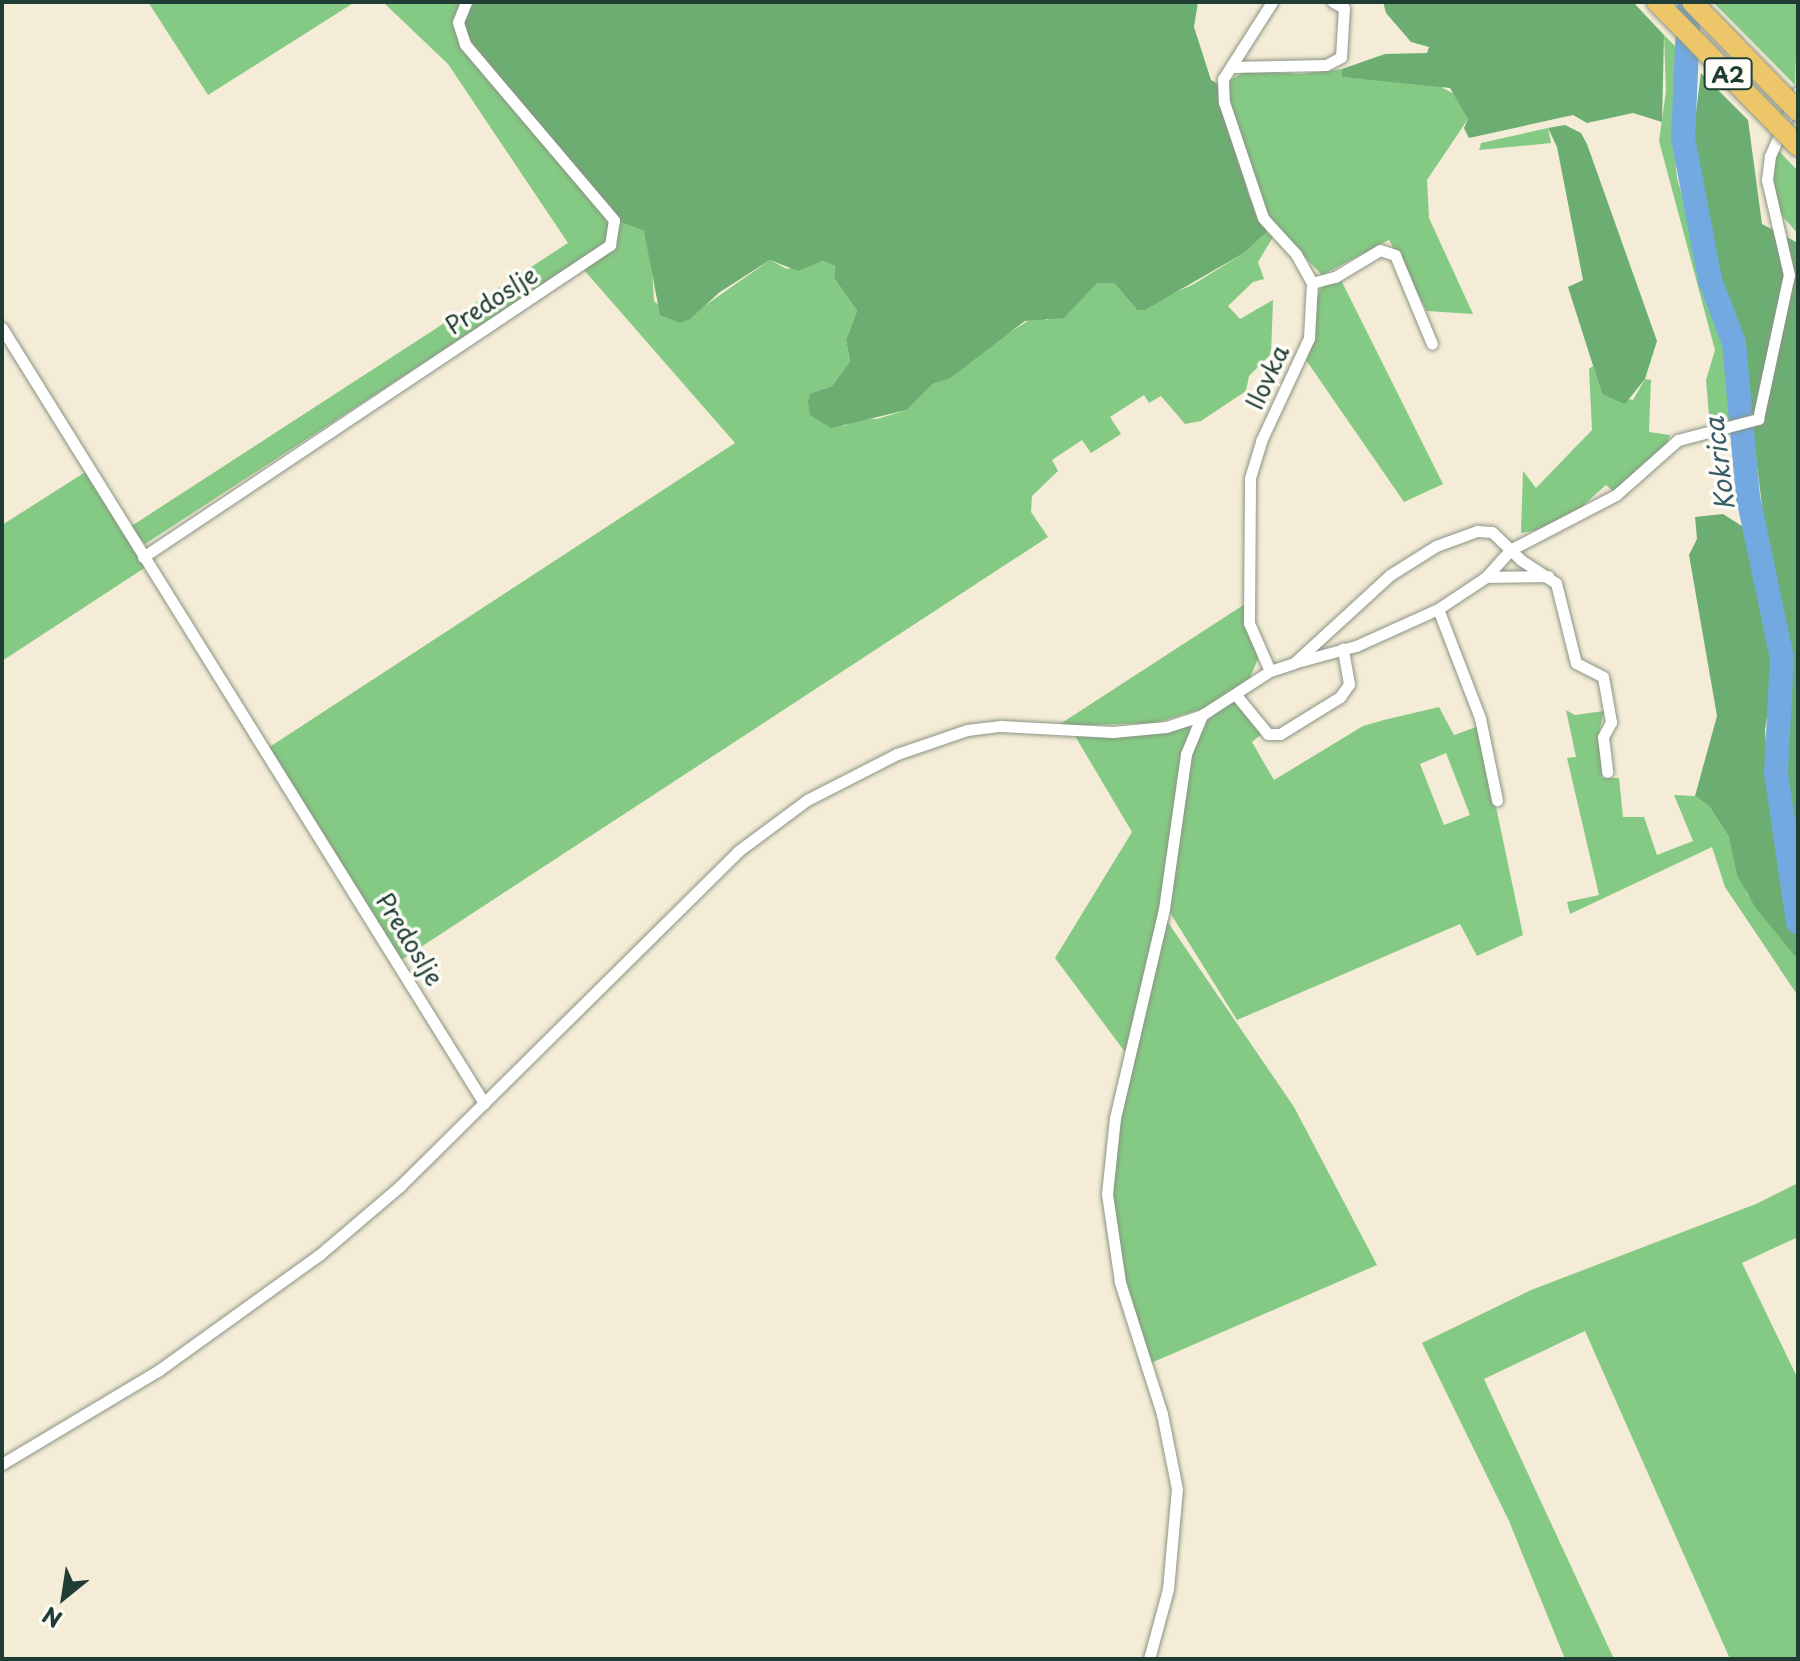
<!DOCTYPE html>
<style>
body{margin:0}
#map{position:relative;width:1800px;height:1661px;overflow:hidden;background:#f4ecd6;font-family:"Playpen Sans",sans-serif}
div>[style]{position:absolute}
.green>*{inset:0;background:#85ca84}
.forest>*{inset:0;background:#6cae72}
.river>*{height:24px;margin:-12px;padding:0 12px;transform-origin:12px;border-radius:12px;background:#72a9e1}
.roads{filter:drop-shadow(0 0 2px #8a9485) drop-shadow(0 0 2px #8a9485)}
.street>*{height:11px;margin:-5.5px;padding:0 5.5px;transform-origin:5.5px;border-radius:5.5px;background:#fff}
.bridges{filter:drop-shadow(0 0 2px #8a9485) drop-shadow(0 0 2px #8a9485)}
.highway-bridge>*{height:20px;margin:-10px;padding:0 10px;transform-origin:10px;border-radius:10px;background:#ecc669}
span{translate:-50% -50%;white-space:nowrap;text-align:center;line-height:1.15;-webkit-text-stroke:7px #fdfcf7;paint-order:stroke}
.shield-label span{padding:2px 6px;background:#fdfcf7;border:2px solid;border-radius:6px;-webkit-text-stroke-width:0}
.shield-label{font-size:22px;color:#1f3d34;font-weight:700}
.street-label{font-size:24px;color:#1f3d34}
.water-label{font-size:26px;color:#385d68;font-style:italic}
.frame{position:absolute;inset:0;border:4px solid #1f3d34;pointer-events:none}
.north{position:absolute;left:24px;top:1557px;width:80px;height:80px;-webkit-text-stroke:6px #fdfcf7;paint-order:stroke;rotate:210deg;font-size:22px;font-weight:700;line-height:32px;text-align:center;color:#1f3d34}
.north::after{content:'';display:block;margin:auto;width:28px;height:36px;background:#1f3d34;clip-path:polygon(50% 0,100% 100%,50% 72%,0 100%)}
</style>
<div id="map">
<div class="green">
<div style="clip-path:polygon(148px 2px,355px 2px,208px 95px)"></div>
<div style="clip-path:polygon(383px 2px,460px 2px,453px 25px,460px 43px,610px 222px,605px 245px,145px 544px,130px 527px,568px 243px,448px 64px)"></div>
<div style="clip-path:polygon(1713px 2px,1798px 2px,1795px 85px)"></div>
<div style="clip-path:polygon(1664px 35px,1679px 50px,1673px 131px,1677px 178px,1726px 348px,1730px 423px,1710px 427px,1706px 380px,1715px 350px,1659px 141px,1666px 91px)"></div>
<div style="clip-path:polygon(1342px 69px,1343px 77px,1437px 85px,1458px 96px,1468px 119px,1427px 180px,1429px 218px,1473px 314px,1427px 311px,1389px 240px,1322px 275px,1266px 217px,1227px 96px,1230px 80px,1248px 70px,1299px 74px)"></div>
<div style="clip-path:polygon(1548px 128px,1551px 143px,1479px 150px,1481px 143px)"></div>
<div style="clip-path:polygon(1777px 149px,1798px 171px,1798px 234px,1779px 212px,1772px 180px)"></div>
<div style="clip-path:polygon(620px 222px,644px 231px,651px 250px,654px 301px,680px 323px,770px 260px,787px 269px,822px 261px,835px 266px,834px 278px,857px 311px,846px 340px,850px 361px,832px 386px,811px 393px,844px 426px,858px 418px,877px 419px,907px 410px,933px 384px,949px 379px,993px 343px,1034px 317px,1048px 320px,1097px 283px,1114px 283px,1137px 310px,1194px 284px,1244px 253px,1267px 232px,1273px 237px,1258px 262px,1264px 279px,1253px 282px,1228px 306px,1240px 319px,1273px 300px,1271px 354px,1249px 376px,1246px 391px,1201px 421px,1185px 424px,1161px 396px,1149px 403px,1144px 395px,1110px 417px,1121px 434px,1091px 453px,1082px 440px,1052px 460px,1058px 471px,1032px 496px,1031px 512px,1048px 537px,401px 960px,268px 748px,735px 443px,584px 270px,614px 248px)"></div>
<div style="clip-path:polygon(1340px 278px,1443px 484px,1404px 502px,1306px 360px,1316px 297px,1324px 284px)"></div>
<div style="clip-path:polygon(1593px 366px,1602px 394px,1633px 400px,1645px 379px,1651px 380px,1649px 432px,1670px 435px,1666px 446px,1613px 491px,1606px 485px,1577px 511px,1543px 529px,1521px 533px,1523px 471px,1536px 488px,1592px 430px,1589px 369px)"></div>
<div style="clip-path:polygon(87px 471px,146px 567px,2px 661px,2px 525px)"></div>
<div style="clip-path:polygon(1245px 604px,1258px 659px,1248px 682px,1208px 707px,1155px 723px,1057px 726px)"></div>
<div style="clip-path:polygon(evenodd,1230px 702px,1242px 705px,1264px 732px,1252px 742px,1274px 780px,1363px 726px,1384px 720px,1439px 707px,1454px 735px,1479px 726px,1523px 935px,1477px 956px,1460px 924px,1237px 1020px,1169px 911px,1191px 755px,1207px 721px,1230px 702px,1446px 753px,1470px 815px,1444px 825px,1420px 764px,1446px 753px)"></div>
<div style="clip-path:polygon(1566px 710px,1575px 715px,1604px 711px,1599px 733px,1602px 778px,1619px 778px,1623px 817px,1644px 817px,1657px 855px,1693px 841px,1674px 795px,1695px 796px,1709px 806px,1729px 837px,1747px 894px,1798px 960px,1798px 996px,1725px 887px,1712px 847px,1570px 914px,1567px 902px,1599px 895px,1567px 758px,1576px 757px)"></div>
<div style="clip-path:polygon(1187px 725px,1191px 728px,1177px 778px,1168px 871px,1125px 1052px,1055px 958px,1132px 832px,1075px 736px)"></div>
<div style="clip-path:polygon(1167px 921px,1294px 1107px,1377px 1265px,1151px 1363px,1123px 1271px,1113px 1196px,1119px 1128px)"></div>
<div style="clip-path:polygon(1798px 1183px,1798px 1237px,1742px 1263px,1798px 1379px,1798px 1659px,1730px 1659px,1585px 1331px,1484px 1379px,1614px 1659px,1565px 1659px,1509px 1521px,1422px 1343px,1531px 1290px,1756px 1204px)"></div>
</div>
<div class="forest">
<div style="clip-path:polygon(470px 2px,1198px 2px,1194px 27px,1211px 80px,1218px 84px,1249px 196px,1267px 232px,1244px 253px,1145px 310px,1137px 310px,1114px 283px,1097px 283px,1064px 318px,1025px 321px,949px 379px,933px 384px,907px 410px,831px 428px,810px 415px,808px 401px,811px 393px,832px 386px,850px 361px,846px 340px,857px 311px,834px 278px,835px 266px,822px 261px,798px 271px,770px 260px,720px 292px,690px 319px,680px 323px,660px 315px,644px 231px,620px 222px,467px 37px,462px 24px)"></div>
<div style="clip-path:polygon(1383px 2px,1633px 2px,1664px 35px,1662px 122px,1633px 113px,1587px 123px,1573px 115px,1469px 138px,1464px 128px,1468px 119px,1450px 88px,1342px 77px,1342px 69px,1385px 54px,1427px 53px,1429px 47px,1411px 42px,1386px 13px)"></div>
<div style="clip-path:polygon(1701px 73px,1748px 120px,1762px 224px,1798px 243px,1798px 904px,1791px 798px,1781px 748px,1790px 651px,1765px 530px,1744px 359px,1720px 285px,1697px 167px,1693px 136px)"></div>
<div style="clip-path:polygon(1565px 125px,1581px 133px,1587px 144px,1657px 341px,1645px 379px,1625px 404px,1602px 394px,1568px 287px,1583px 280px,1557px 147px,1548px 128px)"></div>
<div style="clip-path:polygon(1723px 514px,1748px 530px,1775px 660px,1765px 730px,1770px 810px,1782px 845px,1783px 902px,1798px 932px,1798px 960px,1755px 907px,1737px 875px,1729px 837px,1709px 806px,1695px 796px,1717px 716px,1689px 555px,1697px 539px,1695px 517px)"></div>
</div>
<div class="river">
<div style="left:1689px;top:2px;width:136px;rotate:92.5deg"></div>
<div style="left:1683px;top:138px;width:145px;rotate:79.2deg"></div>
<div style="left:1710px;top:280px;width:67px;rotate:69.1deg"></div>
<div style="left:1734px;top:343px;width:155px;rotate:84.8deg"></div>
<div style="left:1748px;top:497px;width:165px;rotate:78.1deg"></div>
<div style="left:1782px;top:658px;width:115px;rotate:93deg"></div>
<div style="left:1776px;top:773px;width:151px;rotate:81.6deg"></div>
</div>
<div class="roads">
<div class="street">
<div style="left:1272px;top:2px;width:91px;rotate:122.5deg"></div>
<div style="left:1223px;top:79px;width:23px;rotate:88deg"></div>
<div style="left:1224px;top:102px;width:122px;rotate:71.4deg"></div>
<div style="left:1263px;top:218px;width:49px;rotate:47.5deg"></div>
<div style="left:1296px;top:254px;width:33px;rotate:61deg"></div>
<div style="left:1231px;top:67px;width:95px;rotate:-1.2deg"></div>
<div style="left:1326px;top:65px;width:17px;rotate:-28deg"></div>
<div style="left:1341px;top:57px;width:49px;rotate:-86.5deg"></div>
<div style="left:1344px;top:8px;width:13px;rotate:-151deg"></div>
<div style="left:2px;top:328px;width:913px;rotate:58.12deg"></div>
<div style="left:143px;top:557px;width:562px;rotate:-33.75deg"></div>
<div style="left:610px;top:245px;width:25px;rotate:-81deg"></div>
<div style="left:614px;top:220px;width:231px;rotate:-130.3deg"></div>
<div style="left:465px;top:44px;width:23px;rotate:-108deg"></div>
<div style="left:458px;top:22px;width:22px;rotate:-68deg"></div>
<div style="left:1486px;top:577px;width:62px;rotate:-0.9deg"></div>
<div style="left:1438px;top:609px;width:117px;rotate:68.9deg"></div>
<div style="left:1480px;top:718px;width:84px;rotate:78.3deg"></div>
<div style="left:1297px;top:662px;width:61px;rotate:-15.2deg"></div>
<div style="left:1356px;top:646px;width:90px;rotate:-24.3deg"></div>
<div style="left:1438px;top:609px;width:58px;rotate:-33.7deg"></div>
<div style="left:1486px;top:577px;width:36px;rotate:-48deg"></div>
<div style="left:1510px;top:550px;width:119px;rotate:-27.4deg"></div>
<div style="left:1616px;top:495px;width:83px;rotate:-41.6deg"></div>
<div style="left:1678px;top:440px;width:83px;rotate:-14.7deg"></div>
<div style="left:1758px;top:419px;width:147px;rotate:-77.9deg"></div>
<div style="left:1789px;top:275px;width:98px;rotate:-103deg"></div>
<div style="left:1767px;top:180px;width:24px;rotate:-83deg"></div>
<div style="left:1770px;top:156px;width:70px;rotate:-66.4deg"></div>
<div style="left:1270px;top:671px;width:52px;rotate:-113.6deg"></div>
<div style="left:1249px;top:623px;width:145px;rotate:-89.6deg"></div>
<div style="left:1250px;top:478px;width:39px;rotate:-73deg"></div>
<div style="left:1261px;top:441px;width:114px;rotate:-65deg"></div>
<div style="left:1309px;top:338px;width:55px;rotate:-86.9deg"></div>
<div style="left:1312px;top:283px;width:24px;rotate:-15deg"></div>
<div style="left:1335px;top:277px;width:52px;rotate:-31deg"></div>
<div style="left:1380px;top:250px;width:16px;rotate:18deg"></div>
<div style="left:1395px;top:255px;width:96px;rotate:67.4deg"></div>
<div style="left:1236px;top:695px;width:50px;rotate:50.6deg"></div>
<div style="left:1268px;top:734px;width:12px"></div>
<div style="left:1280px;top:734px;width:70px;rotate:-31.7deg"></div>
<div style="left:1340px;top:697px;width:16px;rotate:-55deg"></div>
<div style="left:1349px;top:684px;width:36px;rotate:-100deg"></div>
<div style="left:2px;top:1464px;width:183px;rotate:-30.9deg"></div>
<div style="left:159px;top:1370px;width:197px;rotate:-35.7deg"></div>
<div style="left:319px;top:1255px;width:106px;rotate:-40.4deg"></div>
<div style="left:400px;top:1186px;width:474px;rotate:-44.7deg"></div>
<div style="left:737px;top:852px;width:87px;rotate:-36.6deg"></div>
<div style="left:807px;top:800px;width:101px;rotate:-27.1deg"></div>
<div style="left:897px;top:754px;width:74px;rotate:-18.9deg"></div>
<div style="left:967px;top:730px;width:34px;rotate:-7deg"></div>
<div style="left:1001px;top:726px;width:112px;rotate:3.1deg"></div>
<div style="left:1113px;top:732px;width:53px;rotate:-5.4deg"></div>
<div style="left:1166px;top:727px;width:38px;rotate:-18deg"></div>
<div style="left:1202px;top:715px;width:81px;rotate:-32.9deg"></div>
<div style="left:1270px;top:671px;width:25px;rotate:-18deg"></div>
<div style="left:1294px;top:663px;width:130px;rotate:-42.5deg"></div>
<div style="left:1390px;top:575px;width:54px;rotate:-32.2deg"></div>
<div style="left:1436px;top:546px;width:44px;rotate:-20.1deg"></div>
<div style="left:1477px;top:531px;width:15px;rotate:4deg"></div>
<div style="left:1492px;top:532px;width:40px;rotate:44deg"></div>
<div style="left:1521px;top:560px;width:42px;rotate:33.3deg"></div>
<div style="left:1556px;top:583px;width:82px;rotate:76deg"></div>
<div style="left:1576px;top:663px;width:30px;rotate:27deg"></div>
<div style="left:1603px;top:677px;width:46px;rotate:79.9deg"></div>
<div style="left:1611px;top:722px;width:17px;rotate:118deg"></div>
<div style="left:1603px;top:737px;width:35px;rotate:83deg"></div>
<div style="left:1149px;top:1659px;width:73px;rotate:-74.8deg"></div>
<div style="left:1168px;top:1589px;width:100px;rotate:-84.9deg"></div>
<div style="left:1177px;top:1489px;width:76px;rotate:-101.3deg"></div>
<div style="left:1162px;top:1414px;width:139px;rotate:-107.7deg"></div>
<div style="left:1120px;top:1282px;width:89px;rotate:-98.4deg"></div>
<div style="left:1107px;top:1194px;width:76px;rotate:-84deg"></div>
<div style="left:1115px;top:1118px;width:215px;rotate:-76.8deg"></div>
<div style="left:1164px;top:909px;width:157px;rotate:-81.9deg"></div>
<div style="left:1186px;top:754px;width:42px;rotate:-67.7deg"></div>
</div>
</div>
<div class="bridges">
<div class="highway-bridge">
<div style="left:1657px;top:2px;width:202px;rotate:45.6deg"></div>
<div style="left:1692px;top:2px;width:152px;rotate:45.8deg"></div>
</div>
</div>
<div class="shield-label">
<span style="left:1728px;top:74px">A2</span>
</div>
<div class="street-label">
<span style="left:491px;top:300px;rotate:-33deg">Predoslje</span>
<span style="left:1267px;top:377px;rotate:-65deg">Ilovka</span>
<span style="left:410px;top:939px;rotate:58deg">Predoslje</span>
</div>
<div class="water-label">
<span style="left:1719px;top:464px;rotate:-97deg">Kokrica</span>
</div>
<div class="frame"></div>
<div class="north">N</div>
</div>
